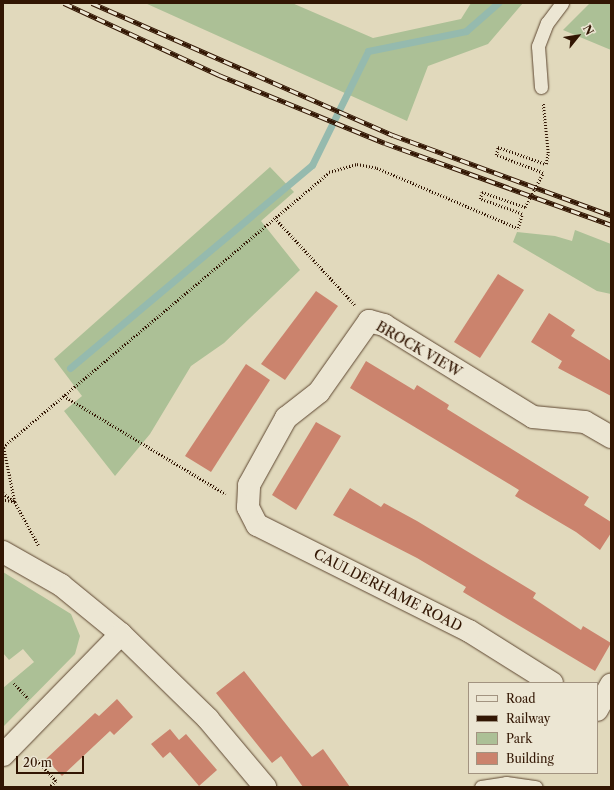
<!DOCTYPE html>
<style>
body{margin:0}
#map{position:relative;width:614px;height:790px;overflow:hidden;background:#e1d9bc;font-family:"Libre Caslon Text",serif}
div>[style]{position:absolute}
.green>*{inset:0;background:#acc096}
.stream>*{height:7px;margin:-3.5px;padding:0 3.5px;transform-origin:3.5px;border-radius:3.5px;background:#95baae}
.building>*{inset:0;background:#cb836d}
.path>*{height:2.5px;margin-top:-1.25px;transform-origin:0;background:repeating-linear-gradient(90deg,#321603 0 1px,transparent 0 3px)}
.roads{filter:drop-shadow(0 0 1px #5e4731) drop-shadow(0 0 1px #5e4731)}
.service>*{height:13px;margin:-6.5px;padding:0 6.5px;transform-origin:6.5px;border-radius:6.5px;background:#ece6d3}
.minor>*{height:22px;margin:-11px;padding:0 11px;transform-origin:11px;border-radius:11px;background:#ece6d3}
.rail>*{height:4.5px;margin-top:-2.25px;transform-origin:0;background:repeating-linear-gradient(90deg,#ece6d3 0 9px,#321603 0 18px);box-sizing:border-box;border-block:1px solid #321603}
.path-bridge>*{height:2.5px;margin-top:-1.25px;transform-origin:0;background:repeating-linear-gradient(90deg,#321603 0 1px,transparent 0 3px)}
span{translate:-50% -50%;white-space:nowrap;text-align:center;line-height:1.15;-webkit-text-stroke:3px #ece6d3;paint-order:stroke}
.street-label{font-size:14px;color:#321603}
.frame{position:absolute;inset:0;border:4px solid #321603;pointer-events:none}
.legend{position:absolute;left:468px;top:682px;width:130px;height:92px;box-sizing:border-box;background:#ece6d3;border:1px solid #a29380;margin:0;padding:5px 7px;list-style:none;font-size:12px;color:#321603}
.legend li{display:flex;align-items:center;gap:8px;height:20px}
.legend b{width:20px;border:1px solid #a29380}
.north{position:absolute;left:558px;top:16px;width:40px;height:40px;-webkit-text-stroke:3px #ece6d3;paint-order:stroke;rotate:60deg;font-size:11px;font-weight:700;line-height:16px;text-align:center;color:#321603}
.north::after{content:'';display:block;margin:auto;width:14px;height:18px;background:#321603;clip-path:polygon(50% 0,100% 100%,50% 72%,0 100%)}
.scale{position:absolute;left:16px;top:756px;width:68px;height:18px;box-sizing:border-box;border:2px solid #321603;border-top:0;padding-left:5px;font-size:12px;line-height:14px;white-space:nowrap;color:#321603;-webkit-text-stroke:3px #ece6d3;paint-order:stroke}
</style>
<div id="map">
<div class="green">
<div style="clip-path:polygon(145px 3px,292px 3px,373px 38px,461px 19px,471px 3px,523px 3px,488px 44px,428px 66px,407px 121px)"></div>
<div style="clip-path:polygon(590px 3px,611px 3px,611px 50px,563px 30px)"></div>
<div style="clip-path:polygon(270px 167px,294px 192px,261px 221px,300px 270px,224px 343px,191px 366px,150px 434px,115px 476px,64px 411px,82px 396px,54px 359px)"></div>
<div style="clip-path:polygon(575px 230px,611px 244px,611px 294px,597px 291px,513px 242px,517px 232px,555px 236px,572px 241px)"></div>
<div style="clip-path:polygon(3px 572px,71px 614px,80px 636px,75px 654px,3px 727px,3px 688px,34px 662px,23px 649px,9px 660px,3px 653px)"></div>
</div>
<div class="stream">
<div style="left:70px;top:368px;width:316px;rotate:-40deg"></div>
<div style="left:312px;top:165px;width:127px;rotate:-63.8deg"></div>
<div style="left:368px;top:51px;width:100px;rotate:-11.5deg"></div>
<div style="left:466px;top:31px;width:43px;rotate:-41.2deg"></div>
</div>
<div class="building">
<div style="clip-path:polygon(498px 274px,524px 290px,480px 358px,454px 342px)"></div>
<div style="clip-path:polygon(316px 291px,338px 306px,285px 380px,261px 364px)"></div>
<div style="clip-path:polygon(549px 313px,575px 330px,571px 336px,611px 361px,611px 396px,558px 368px,562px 361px,531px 342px)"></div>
<div style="clip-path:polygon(366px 361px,414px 390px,417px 385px,449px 405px,447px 409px,589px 497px,584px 505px,611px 522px,611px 533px,600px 550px,576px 532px,515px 496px,519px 490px,350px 388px)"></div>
<div style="clip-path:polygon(246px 364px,270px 380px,211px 472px,185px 456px)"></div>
<div style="clip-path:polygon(316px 422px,341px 436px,296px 510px,272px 495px)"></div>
<div style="clip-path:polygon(350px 488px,381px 507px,384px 503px,417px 521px,536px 593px,533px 598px,581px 630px,583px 626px,611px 643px,595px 671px,463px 592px,466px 587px,417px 558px,333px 515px)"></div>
<div style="clip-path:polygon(244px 671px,312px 757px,323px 749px,350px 787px,303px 787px,281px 756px,272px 763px,216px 693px)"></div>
<div style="clip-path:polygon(117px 699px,133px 717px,114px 735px,110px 731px,62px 776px,46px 759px,95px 713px,99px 716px)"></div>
<div style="clip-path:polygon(170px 729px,179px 740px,186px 734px,217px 770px,199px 786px,170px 752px,163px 758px,151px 744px)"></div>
</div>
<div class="path">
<div style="left:543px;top:173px;width:50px;rotate:-159deg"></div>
<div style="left:496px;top:155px;width:8px;rotate:-76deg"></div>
<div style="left:498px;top:147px;width:51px;rotate:19.5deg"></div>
<div style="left:546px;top:164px;width:11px;rotate:-80deg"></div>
<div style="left:548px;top:153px;width:50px;rotate:-95.7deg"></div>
<div style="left:275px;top:218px;width:118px;rotate:47.4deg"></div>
<div style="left:64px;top:396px;width:189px;rotate:31.2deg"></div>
<div style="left:3px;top:447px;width:426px;rotate:-40.1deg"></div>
<div style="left:329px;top:172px;width:29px;rotate:-16deg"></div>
<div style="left:357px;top:164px;width:20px;rotate:11deg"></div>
<div style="left:377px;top:168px;width:153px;rotate:23.1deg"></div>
<div style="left:518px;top:228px;width:15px;rotate:-74deg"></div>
<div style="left:522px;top:214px;width:45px;rotate:-160.3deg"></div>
<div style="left:480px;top:199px;width:7px;rotate:-74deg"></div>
<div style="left:482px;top:192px;width:46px;rotate:19.2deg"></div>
<div style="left:4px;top:448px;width:55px;rotate:78.5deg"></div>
<div style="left:15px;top:502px;width:50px;rotate:61.4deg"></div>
<div style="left:3px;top:493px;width:15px;rotate:37deg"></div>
<div style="left:15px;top:502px;width:12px;rotate:-171deg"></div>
<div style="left:14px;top:683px;width:21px;rotate:47deg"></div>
<div style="left:33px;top:756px;width:34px;rotate:47deg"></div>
<div style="left:56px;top:781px;width:8px;rotate:135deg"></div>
</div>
<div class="roads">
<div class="service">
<div style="left:541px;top:87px;width:41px;rotate:-94.2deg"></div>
<div style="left:538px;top:46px;width:25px;rotate:-69deg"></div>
<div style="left:547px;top:23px;width:25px;rotate:-53deg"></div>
<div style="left:481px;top:787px;width:25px;rotate:-9deg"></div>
<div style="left:506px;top:783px;width:30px;rotate:8deg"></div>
</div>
<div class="minor">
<div style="left:3px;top:552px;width:67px;rotate:29.6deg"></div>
<div style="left:61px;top:585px;width:77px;rotate:39.2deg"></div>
<div style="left:121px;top:634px;width:122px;rotate:44.3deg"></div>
<div style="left:208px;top:719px;width:89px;rotate:50deg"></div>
<div style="left:552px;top:683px;width:98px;rotate:-147.9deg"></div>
<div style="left:469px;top:631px;width:237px;rotate:-153.4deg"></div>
<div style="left:257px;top:525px;width:20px;rotate:-117deg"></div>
<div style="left:248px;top:507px;width:22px;rotate:-87deg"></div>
<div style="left:249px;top:485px;width:77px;rotate:-61.1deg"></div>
<div style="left:286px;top:418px;width:42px;rotate:-38.2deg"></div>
<div style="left:319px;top:392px;width:87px;rotate:-54.8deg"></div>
<div style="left:369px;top:321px;width:16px;rotate:15deg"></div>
<div style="left:384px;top:325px;width:175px;rotate:31.7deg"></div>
<div style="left:533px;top:417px;width:52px;rotate:5.5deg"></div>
<div style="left:585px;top:422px;width:30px;rotate:30deg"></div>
<div style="left:597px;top:710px;width:29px;rotate:-61deg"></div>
<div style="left:3px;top:755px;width:169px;rotate:-45.7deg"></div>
</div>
</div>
<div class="rail">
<div style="left:64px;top:3px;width:171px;rotate:24.9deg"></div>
<div style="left:219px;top:75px;width:179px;rotate:22.3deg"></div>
<div style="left:385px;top:143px;width:240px;rotate:19.9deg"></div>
<div style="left:92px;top:3px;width:329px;rotate:23.7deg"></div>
<div style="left:393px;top:135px;width:232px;rotate:20.2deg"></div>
</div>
<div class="path-bridge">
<div style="left:525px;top:207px;width:38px;rotate:-62deg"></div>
</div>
<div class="street-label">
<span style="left:419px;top:349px;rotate:30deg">BROCK VIEW</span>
<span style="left:388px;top:590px;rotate:27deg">CAULDERHAME ROAD</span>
</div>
<div class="frame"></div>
<ul class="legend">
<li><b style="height:5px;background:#ece6d3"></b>Road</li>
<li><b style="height:5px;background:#321603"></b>Railway</li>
<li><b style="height:11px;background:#acc096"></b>Park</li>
<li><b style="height:11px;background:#cb836d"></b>Building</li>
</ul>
<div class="north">N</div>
<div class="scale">20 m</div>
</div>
